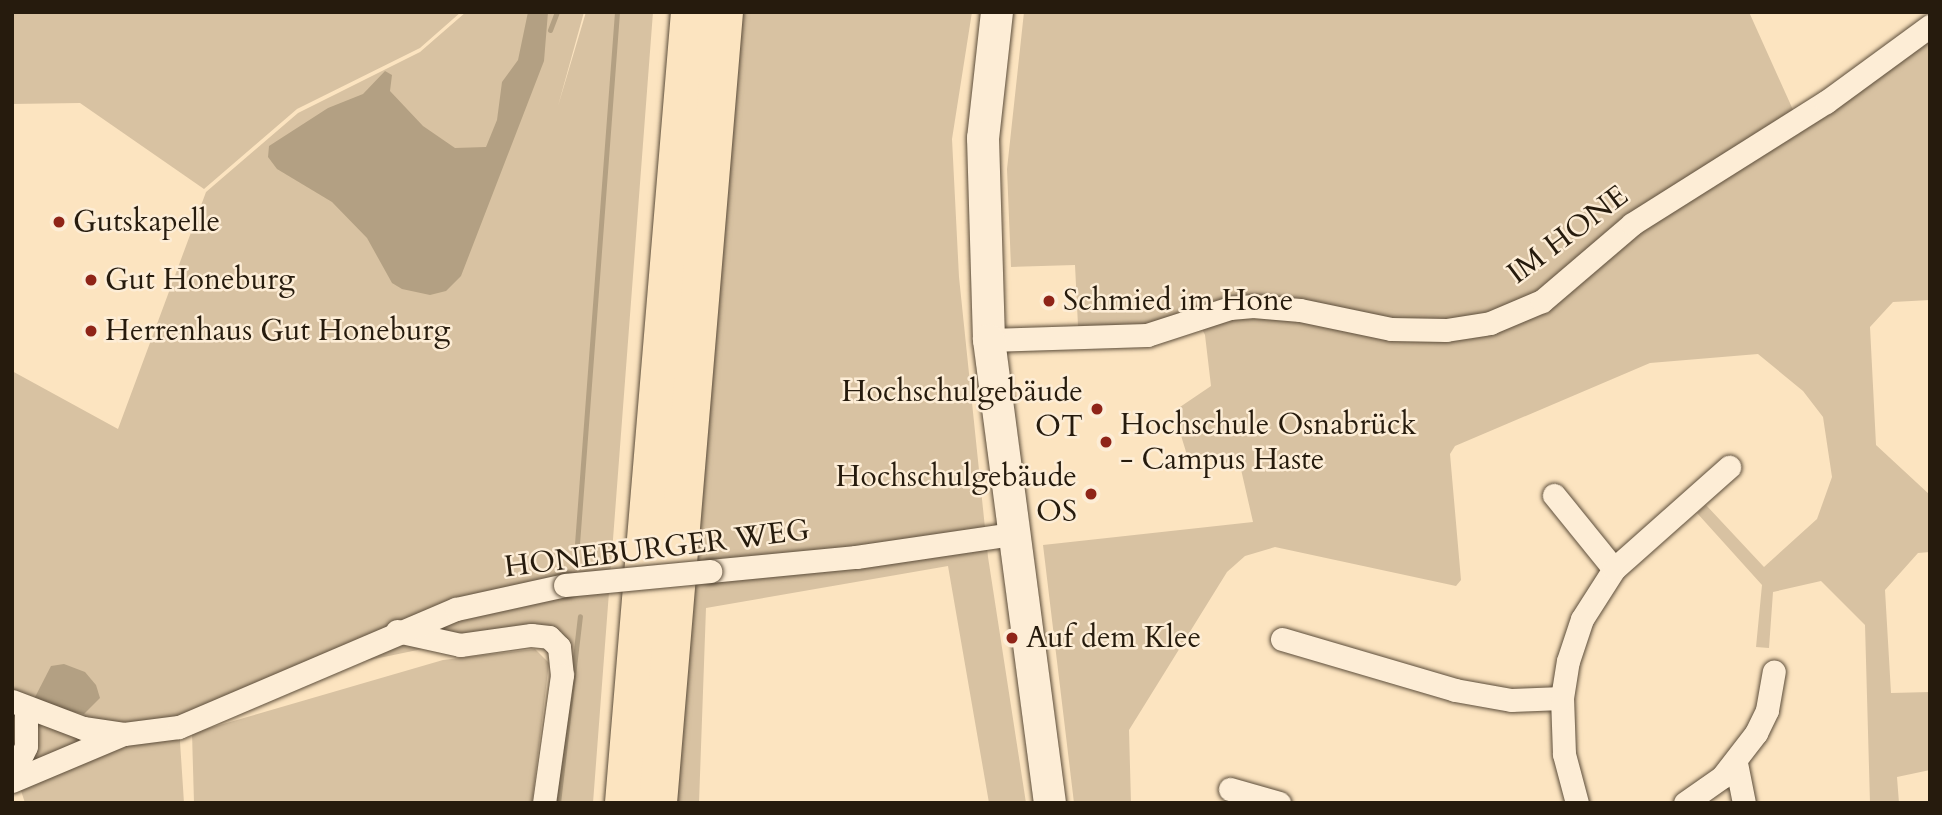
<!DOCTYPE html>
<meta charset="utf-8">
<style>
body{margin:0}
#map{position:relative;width:1942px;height:815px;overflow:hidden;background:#fce4c0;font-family:Cardo,serif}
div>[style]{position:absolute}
.green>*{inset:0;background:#d8c2a2}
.water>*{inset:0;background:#b3a083}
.stream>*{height:5px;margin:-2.5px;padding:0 2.5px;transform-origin:2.5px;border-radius:2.5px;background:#b3a083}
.roads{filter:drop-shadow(0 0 2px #5c4d3a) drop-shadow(0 0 2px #5c4d3a)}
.street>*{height:23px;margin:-11.5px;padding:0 11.5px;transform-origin:11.5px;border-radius:11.5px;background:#fdedd6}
.secondary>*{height:32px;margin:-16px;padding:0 16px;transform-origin:16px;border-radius:16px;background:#fdedd6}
.highway>*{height:38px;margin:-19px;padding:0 19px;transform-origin:19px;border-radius:19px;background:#fce4c0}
.bridges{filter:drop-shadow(0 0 2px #5c4d3a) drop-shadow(0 0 2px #5c4d3a)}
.street-bridge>*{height:23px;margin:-11.5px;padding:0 11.5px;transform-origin:11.5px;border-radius:11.5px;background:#fdedd6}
.dots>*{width:19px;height:19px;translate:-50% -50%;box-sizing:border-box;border:4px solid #fdedd6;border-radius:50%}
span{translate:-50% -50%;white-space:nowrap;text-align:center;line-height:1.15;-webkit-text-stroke:5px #fdedd6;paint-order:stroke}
.poi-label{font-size:30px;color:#261b0d}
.left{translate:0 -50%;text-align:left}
.right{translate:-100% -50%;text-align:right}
.street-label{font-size:30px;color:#261b0d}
.frame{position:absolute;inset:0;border:14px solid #261b0d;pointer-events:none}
</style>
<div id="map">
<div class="green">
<div style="clip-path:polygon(12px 12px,461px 12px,420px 48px,297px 109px,204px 189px,80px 103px,12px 104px)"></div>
<div style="clip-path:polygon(466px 12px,584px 12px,558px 106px,586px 12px,653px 12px,593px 803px,544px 803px,562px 675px,562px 632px,537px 625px,283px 678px,179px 726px,184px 803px,25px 803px,12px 763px,12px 371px,118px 429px,206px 192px,298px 113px,420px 52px)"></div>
<div style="clip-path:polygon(741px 12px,972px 12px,952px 139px,959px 277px,988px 557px,1026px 803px,989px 803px,948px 566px,706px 608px,699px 803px,668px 803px)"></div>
<div style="clip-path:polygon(1024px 12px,1749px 12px,1794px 112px,1926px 41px,1930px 43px,1930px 300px,1893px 302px,1870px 327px,1876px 445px,1930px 495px,1930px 552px,1918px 553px,1885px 590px,1891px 693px,1930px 692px,1930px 770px,1897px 777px,1899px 803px,1870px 803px,1865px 625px,1821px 581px,1773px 592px,1769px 648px,1756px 647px,1762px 585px,1697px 513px,1706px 505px,1764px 567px,1817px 519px,1832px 477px,1823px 417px,1803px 391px,1758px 354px,1650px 363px,1455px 446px,1450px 454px,1461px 580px,1456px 586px,1275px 547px,1245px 556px,1227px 572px,1129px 730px,1131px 803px,1074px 803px,1043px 545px,1253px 522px,1240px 465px,1187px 455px,1179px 429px,1180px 407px,1211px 386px,1205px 335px,1193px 310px,1151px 324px,1078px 326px,1075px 265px,1011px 267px,1007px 169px)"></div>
<div style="clip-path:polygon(535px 649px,549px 663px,532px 803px,194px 803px,192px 733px,443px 660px)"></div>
</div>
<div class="water">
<div style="clip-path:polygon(528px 12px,548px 12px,544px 61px,461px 276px,446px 291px,430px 295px,402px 289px,392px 283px,367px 238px,332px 202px,277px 169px,268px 157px,269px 146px,328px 108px,363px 94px,385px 71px,392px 75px,390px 91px,423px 126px,455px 148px,486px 147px,497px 120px,502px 82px,518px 60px)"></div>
<div style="clip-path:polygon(64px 664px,85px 672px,96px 685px,100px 698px,84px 714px,32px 703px,51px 666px)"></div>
</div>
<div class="stream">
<div style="left:550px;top:30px;width:19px;rotate:-69deg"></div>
<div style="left:577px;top:544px;width:534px;rotate:-85.7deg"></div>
<div style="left:558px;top:803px;width:188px;rotate:-83.3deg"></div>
</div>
<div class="roads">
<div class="street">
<div style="left:989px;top:340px;width:158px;rotate:-1.8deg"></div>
<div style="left:1147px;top:335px;width:87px;rotate:-18deg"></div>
<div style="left:1230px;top:308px;width:23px;rotate:-5deg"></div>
<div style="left:1253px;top:306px;width:47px;rotate:4.9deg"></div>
<div style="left:1300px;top:310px;width:93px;rotate:11.8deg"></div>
<div style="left:1391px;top:329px;width:55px;rotate:1deg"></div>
<div style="left:1446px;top:330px;width:45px;rotate:-9deg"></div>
<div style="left:1490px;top:323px;width:56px;rotate:-22.9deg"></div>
<div style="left:1542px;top:301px;width:118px;rotate:-40.5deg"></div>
<div style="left:1632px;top:224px;width:229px;rotate:-32.2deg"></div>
<div style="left:1826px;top:102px;width:129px;rotate:-36.2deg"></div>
<div style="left:1554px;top:495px;width:95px;rotate:51deg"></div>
<div style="left:710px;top:571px;width:147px;rotate:-5.5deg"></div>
<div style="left:856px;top:557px;width:157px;rotate:-8.4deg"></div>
<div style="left:397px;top:631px;width:65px;rotate:12.5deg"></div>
<div style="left:460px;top:645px;width:72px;rotate:-8deg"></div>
<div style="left:531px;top:635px;width:18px;rotate:6deg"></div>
<div style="left:549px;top:637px;width:14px;rotate:45deg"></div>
<div style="left:559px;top:647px;width:28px;rotate:84deg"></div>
<div style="left:562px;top:675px;width:129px;rotate:98deg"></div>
<div style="left:1282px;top:639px;width:180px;rotate:16.4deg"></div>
<div style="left:1455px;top:690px;width:57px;rotate:10.1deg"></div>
<div style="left:1511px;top:700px;width:51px;rotate:-2.2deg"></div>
<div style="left:12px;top:701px;width:76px;rotate:20.8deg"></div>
<div style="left:83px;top:728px;width:41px;rotate:8.3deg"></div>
<div style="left:124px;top:734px;width:55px;rotate:-7.3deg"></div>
<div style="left:179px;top:727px;width:301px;rotate:-23.1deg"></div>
<div style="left:456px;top:609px;width:112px;rotate:-12.4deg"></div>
<div style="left:1736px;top:763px;width:41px;rotate:78.7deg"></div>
<div style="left:12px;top:775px;width:32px;rotate:-64deg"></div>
<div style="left:26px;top:746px;width:36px;rotate:-90deg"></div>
<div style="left:12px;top:781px;width:118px;rotate:-22.9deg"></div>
<div style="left:1230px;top:789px;width:51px;rotate:15.9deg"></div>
<div style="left:1577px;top:803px;width:51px;rotate:-104.9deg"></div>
<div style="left:1564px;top:754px;width:56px;rotate:-92deg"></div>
<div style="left:1562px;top:698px;width:37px;rotate:-81deg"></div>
<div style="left:1568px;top:661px;width:44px;rotate:-71.6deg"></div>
<div style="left:1582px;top:619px;width:59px;rotate:-57.4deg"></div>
<div style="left:1614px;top:569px;width:154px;rotate:-41.6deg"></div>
<div style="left:1685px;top:803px;width:45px;rotate:-35.1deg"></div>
<div style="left:1722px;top:777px;width:56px;rotate:-52.3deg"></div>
<div style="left:1756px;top:733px;width:25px;rotate:-64deg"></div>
<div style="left:1767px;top:710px;width:39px;rotate:-80deg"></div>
</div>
<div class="secondary">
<div style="left:997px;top:12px;width:127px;rotate:96.3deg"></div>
<div style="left:983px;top:138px;width:202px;rotate:88.3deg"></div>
<div style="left:989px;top:340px;width:467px;rotate:82.5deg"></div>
</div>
<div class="highway">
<div style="left:624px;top:803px;width:794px;rotate:-85.23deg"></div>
<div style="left:658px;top:803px;width:794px;rotate:-85.23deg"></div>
</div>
</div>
<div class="bridges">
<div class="street-bridge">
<div style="left:565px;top:585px;width:146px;rotate:-5.5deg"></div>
</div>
</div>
<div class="dots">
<div style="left:59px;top:222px;background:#8f2418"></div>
<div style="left:91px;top:280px;background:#8f2418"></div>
<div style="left:1049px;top:301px;background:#8f2418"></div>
<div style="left:91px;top:331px;background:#8f2418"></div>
<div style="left:1097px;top:409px;background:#8f2418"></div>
<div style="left:1106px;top:442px;background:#8f2418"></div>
<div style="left:1091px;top:494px;background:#8f2418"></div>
<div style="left:1012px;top:638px;background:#8f2418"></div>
</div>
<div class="poi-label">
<span class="left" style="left:73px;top:222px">Gutskapelle</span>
<span class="left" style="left:105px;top:280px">Gut Honeburg</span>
<span class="left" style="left:1063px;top:301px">Schmied im Hone</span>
<span class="left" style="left:105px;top:331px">Herrenhaus Gut Honeburg</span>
<span class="right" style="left:1083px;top:409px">Hochschulgebäude<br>OT</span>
<span class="left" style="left:1120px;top:442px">Hochschule Osnabrück<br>- Campus Haste</span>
<span class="right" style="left:1077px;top:494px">Hochschulgebäude<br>OS</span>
<span class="left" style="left:1026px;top:638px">Auf dem Klee</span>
</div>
<div class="street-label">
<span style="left:1568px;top:235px;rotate:-37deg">IM HONE</span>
<span style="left:657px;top:549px;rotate:-7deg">HONEBURGER WEG</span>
</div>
<div class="frame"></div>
</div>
